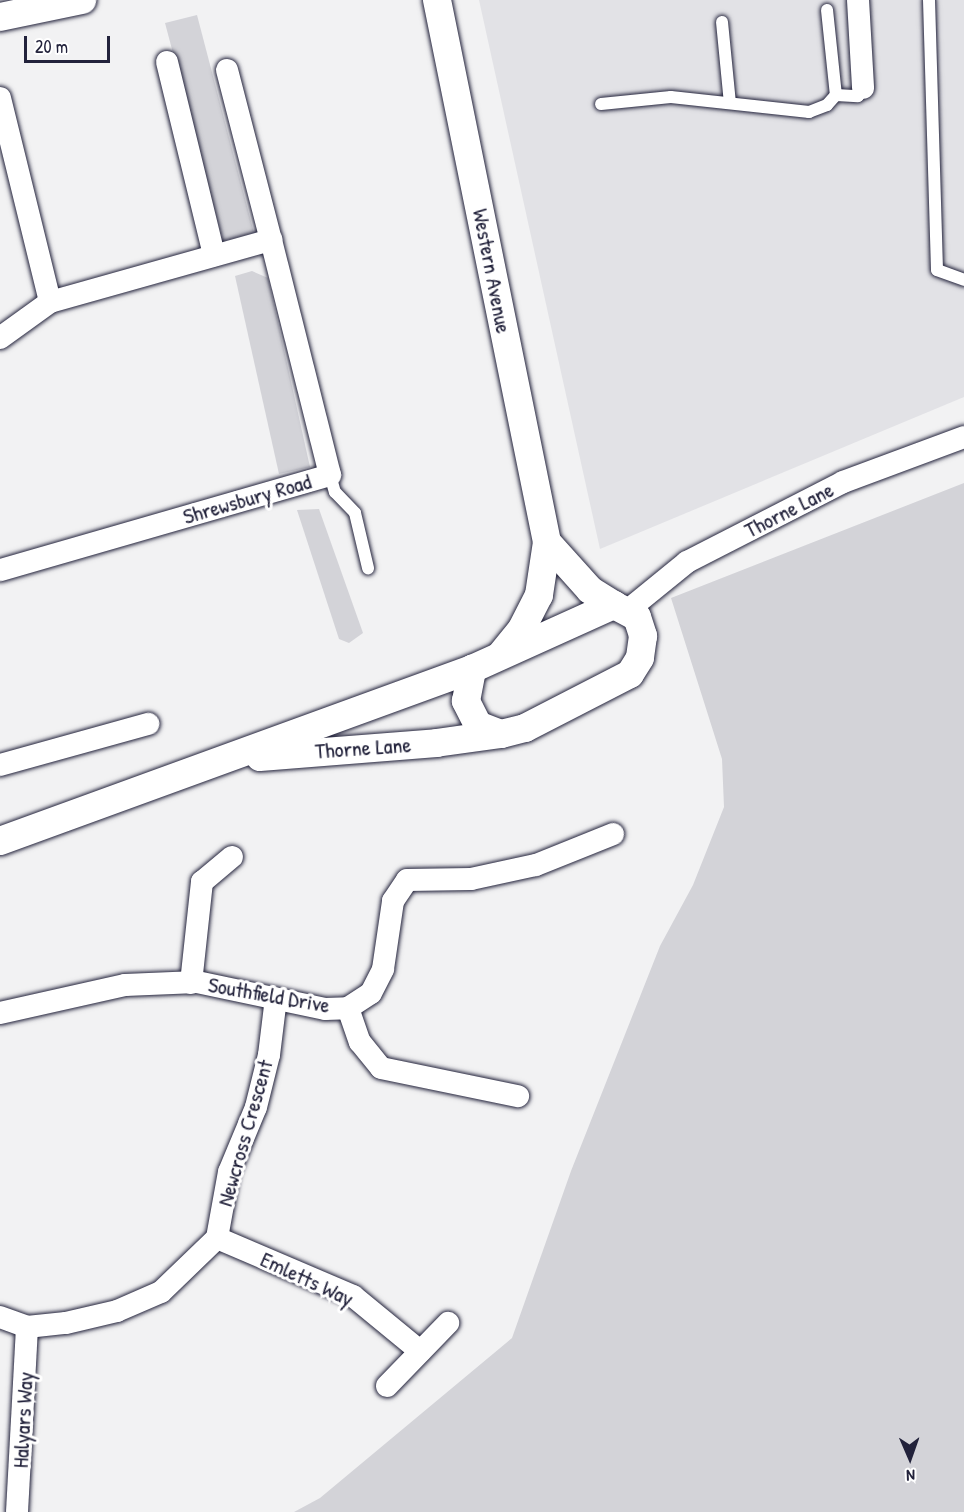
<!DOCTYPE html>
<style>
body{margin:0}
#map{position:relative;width:964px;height:1512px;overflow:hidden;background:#f2f2f3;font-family:"Patrick Hand",sans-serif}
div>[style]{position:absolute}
.built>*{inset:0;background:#e2e2e6}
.green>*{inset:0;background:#d3d3d8}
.roads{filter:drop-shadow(0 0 2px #22223b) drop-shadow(0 0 2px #22223b)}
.service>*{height:12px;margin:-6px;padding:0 6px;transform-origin:6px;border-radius:6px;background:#fff}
.minor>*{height:22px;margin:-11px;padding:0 11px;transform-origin:11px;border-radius:11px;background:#fff}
.tertiary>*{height:28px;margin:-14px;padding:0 14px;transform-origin:14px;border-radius:14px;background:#fff}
span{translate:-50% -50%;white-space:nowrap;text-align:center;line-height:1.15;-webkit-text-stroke:6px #fff;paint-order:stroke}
.street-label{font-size:22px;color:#22223b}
.north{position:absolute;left:880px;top:1428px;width:60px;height:60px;-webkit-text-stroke:4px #fff;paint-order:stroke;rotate:178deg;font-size:16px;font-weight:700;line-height:24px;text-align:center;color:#22223b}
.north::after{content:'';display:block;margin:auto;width:21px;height:27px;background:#22223b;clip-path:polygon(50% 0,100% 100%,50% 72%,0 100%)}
.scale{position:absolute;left:24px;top:36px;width:86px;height:27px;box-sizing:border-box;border:3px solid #22223b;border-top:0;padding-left:8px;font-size:18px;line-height:21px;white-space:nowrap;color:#22223b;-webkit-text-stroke:4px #fff;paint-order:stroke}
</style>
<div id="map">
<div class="built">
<div style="clip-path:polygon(479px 0,964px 0,964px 397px,600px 549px)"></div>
</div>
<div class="green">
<div style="clip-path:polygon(197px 15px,254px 233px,223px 241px,165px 23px)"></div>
<div style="clip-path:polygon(252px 271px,268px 278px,310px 467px,279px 474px,235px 276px)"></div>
<div style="clip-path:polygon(964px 483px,964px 1512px,294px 1512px,320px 1498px,512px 1338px,571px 1171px,660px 946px,693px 885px,724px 807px,722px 759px,671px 598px)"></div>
<div style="clip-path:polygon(319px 509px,363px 633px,349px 643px,339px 639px,297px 510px)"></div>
</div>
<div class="roads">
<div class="service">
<div style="left:929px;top:0;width:270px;rotate:88.3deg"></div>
<div style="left:937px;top:270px;width:29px;rotate:20deg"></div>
<div style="left:827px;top:10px;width:85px;rotate:84deg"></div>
<div style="left:836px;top:95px;width:22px;rotate:3deg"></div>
<div style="left:858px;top:96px;width:9px;rotate:-58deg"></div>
<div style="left:722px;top:22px;width:81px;rotate:84.4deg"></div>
<div style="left:601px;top:104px;width:70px;rotate:-5.7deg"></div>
<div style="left:671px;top:97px;width:139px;rotate:6.2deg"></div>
<div style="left:809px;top:112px;width:19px;rotate:-21deg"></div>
<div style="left:827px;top:105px;width:13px;rotate:-48deg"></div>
<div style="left:330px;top:475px;width:18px;rotate:74deg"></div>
<div style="left:335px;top:492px;width:29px;rotate:46deg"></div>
<div style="left:355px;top:513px;width:57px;rotate:76.7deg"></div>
</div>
<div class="minor">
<div style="left:858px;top:0;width:88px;rotate:86.7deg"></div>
<div style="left:167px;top:62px;width:199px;rotate:76.3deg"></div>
<div style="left:227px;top:70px;width:176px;rotate:75.5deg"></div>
<div style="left:0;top:98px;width:210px;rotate:76.2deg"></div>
<div style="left:0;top:338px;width:62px;rotate:-35.8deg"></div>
<div style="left:50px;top:302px;width:230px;rotate:-15.7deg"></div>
<div style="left:271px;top:240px;width:242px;rotate:75.9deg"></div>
<div style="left:330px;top:475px;width:343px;rotate:163.9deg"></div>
<div style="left:628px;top:610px;width:76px;rotate:-39.1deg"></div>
<div style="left:687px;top:562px;width:175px;rotate:-27.1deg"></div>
<div style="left:843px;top:482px;width:129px;rotate:-20.4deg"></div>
<div style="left:0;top:765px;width:154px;rotate:-15.5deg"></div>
<div style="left:191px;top:983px;width:102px;rotate:-83.8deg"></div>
<div style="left:202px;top:882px;width:39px;rotate:-40deg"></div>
<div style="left:348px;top:1008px;width:36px;rotate:71deg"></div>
<div style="left:360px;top:1042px;width:33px;rotate:51deg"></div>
<div style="left:381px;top:1068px;width:140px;rotate:11.6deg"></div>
<div style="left:0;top:1013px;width:128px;rotate:-12.6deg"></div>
<div style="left:125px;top:985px;width:72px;rotate:-2.4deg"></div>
<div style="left:197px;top:982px;width:131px;rotate:11.9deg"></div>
<div style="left:325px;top:1009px;width:23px;rotate:-2deg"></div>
<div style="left:348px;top:1008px;width:27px;rotate:-33deg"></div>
<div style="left:371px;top:993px;width:27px;rotate:-63deg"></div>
<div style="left:383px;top:969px;width:69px;rotate:-81.6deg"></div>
<div style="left:393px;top:901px;width:25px;rotate:-56deg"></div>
<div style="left:407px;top:880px;width:64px;rotate:-0.9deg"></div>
<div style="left:471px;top:879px;width:66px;rotate:-12.2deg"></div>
<div style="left:536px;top:865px;width:83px;rotate:-21.9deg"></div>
<div style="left:217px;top:1238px;width:148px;rotate:23.1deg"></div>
<div style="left:353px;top:1296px;width:87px;rotate:39.4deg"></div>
<div style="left:0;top:1317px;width:29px;rotate:20deg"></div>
<div style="left:27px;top:1327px;width:39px;rotate:-6deg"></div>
<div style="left:66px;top:1323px;width:52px;rotate:-13.2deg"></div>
<div style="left:117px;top:1311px;width:48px;rotate:-23.4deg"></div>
<div style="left:161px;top:1292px;width:78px;rotate:-44deg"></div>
<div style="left:217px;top:1238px;width:67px;rotate:-79.7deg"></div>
<div style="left:229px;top:1172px;width:70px;rotate:-67.4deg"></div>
<div style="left:256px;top:1107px;width:54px;rotate:-76deg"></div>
<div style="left:269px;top:1055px;width:57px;rotate:-83deg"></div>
<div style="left:387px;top:1386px;width:88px;rotate:-45.9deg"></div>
<div style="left:17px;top:1512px;width:185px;rotate:-86.9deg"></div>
</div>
<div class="tertiary">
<div style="left:437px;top:0;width:553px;rotate:78.53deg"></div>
<div style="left:547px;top:542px;width:54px;rotate:98.6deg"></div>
<div style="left:539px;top:595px;width:39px;rotate:117deg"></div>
<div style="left:521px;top:630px;width:32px;rotate:129deg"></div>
<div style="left:0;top:17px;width:84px;rotate:-11.7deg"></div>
<div style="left:547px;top:542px;width:64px;rotate:48.1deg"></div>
<div style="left:590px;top:590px;width:28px;rotate:32deg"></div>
<div style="left:614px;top:605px;width:26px;rotate:28deg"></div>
<div style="left:637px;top:617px;width:20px;rotate:72deg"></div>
<div style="left:643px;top:636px;width:22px;rotate:98deg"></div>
<div style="left:640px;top:658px;width:19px;rotate:122deg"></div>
<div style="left:630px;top:674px;width:118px;rotate:152.8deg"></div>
<div style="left:525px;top:728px;width:25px;rotate:166deg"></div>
<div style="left:501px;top:734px;width:25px;rotate:-159deg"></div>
<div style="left:478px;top:725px;width:27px;rotate:-117deg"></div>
<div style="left:466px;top:701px;width:33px;rotate:-79deg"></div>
<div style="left:472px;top:669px;width:156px;rotate:-24.3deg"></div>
<div style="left:260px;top:757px;width:177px;rotate:-4.5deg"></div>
<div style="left:436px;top:743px;width:66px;rotate:-7.9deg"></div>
<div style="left:0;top:841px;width:502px;rotate:-20.02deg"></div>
</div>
</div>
<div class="street-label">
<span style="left:492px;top:271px;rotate:79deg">Western Avenue</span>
<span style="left:247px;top:499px;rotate:-16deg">Shrewsbury Road</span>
<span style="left:789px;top:510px;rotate:-27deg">Thorne Lane</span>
<span style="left:363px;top:748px;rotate:-4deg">Thorne Lane</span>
<span style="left:269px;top:995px;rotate:10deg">Southfield Drive</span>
<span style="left:245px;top:1133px;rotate:-74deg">Newcross Crescent</span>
<span style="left:307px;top:1279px;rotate:25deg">Emletts Way</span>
<span style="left:23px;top:1420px;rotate:-87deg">Halyars Way</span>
</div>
<div class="north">N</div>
<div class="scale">20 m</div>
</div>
